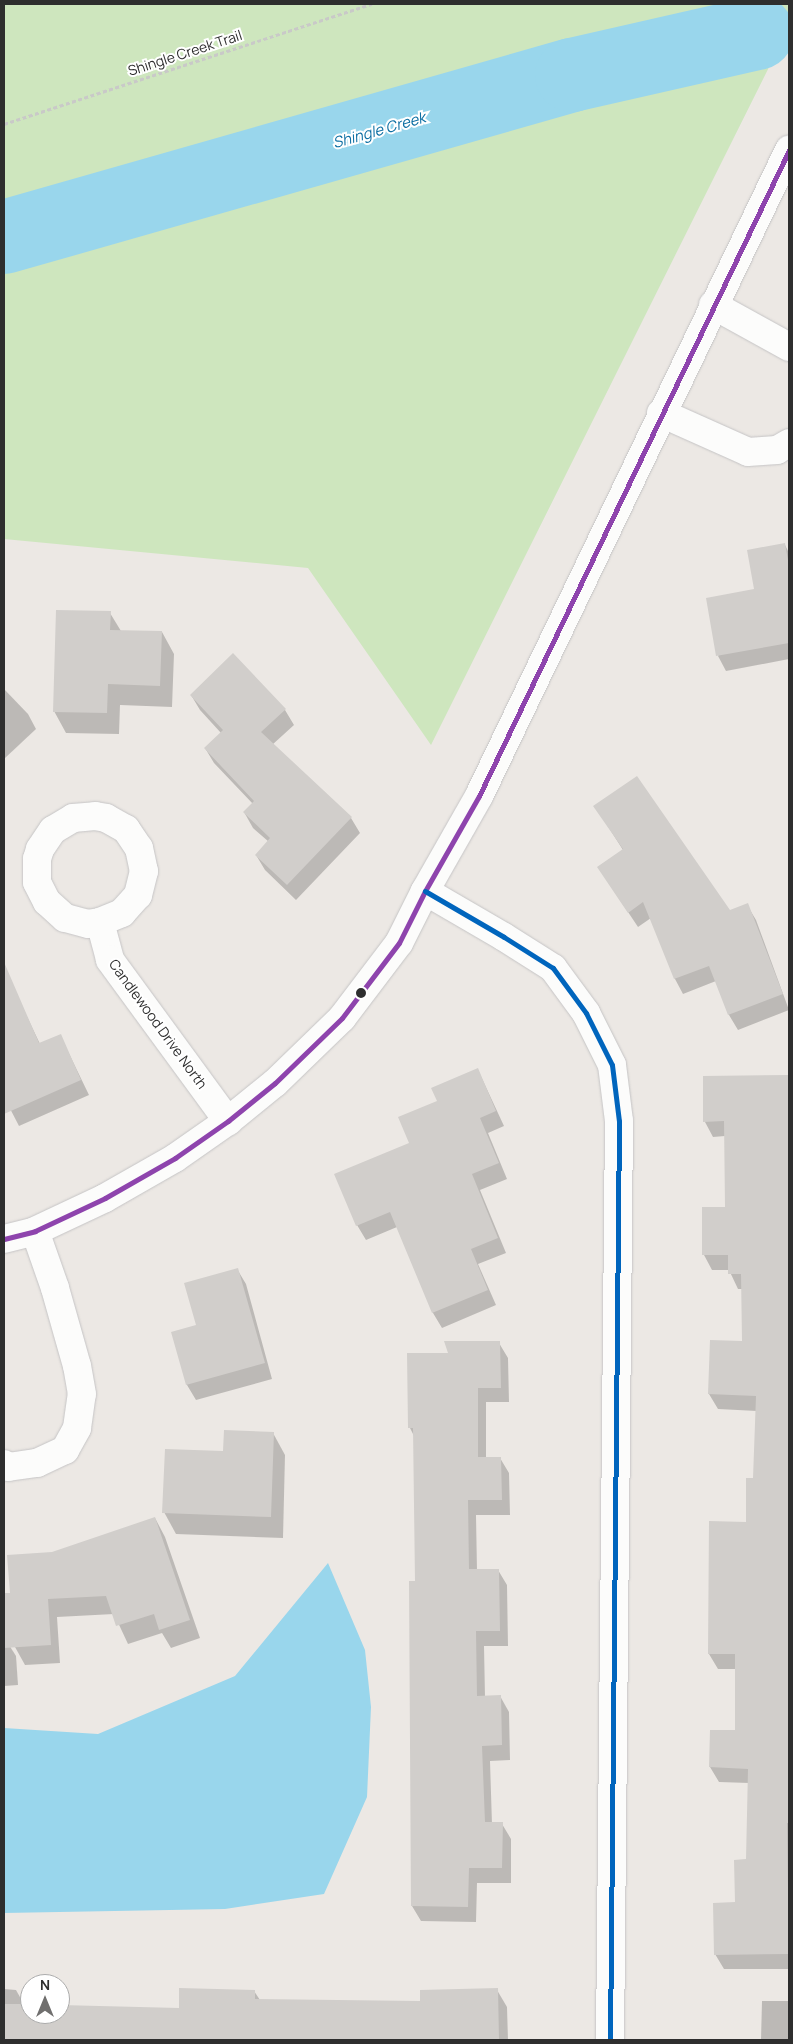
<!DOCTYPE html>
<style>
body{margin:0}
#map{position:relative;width:793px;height:2044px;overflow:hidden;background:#ece8e4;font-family:Manrope,sans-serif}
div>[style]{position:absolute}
.green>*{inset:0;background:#cee6be}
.water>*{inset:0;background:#99d6ec}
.shadow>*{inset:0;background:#0003}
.river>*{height:74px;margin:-37px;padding:0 37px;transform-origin:37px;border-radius:37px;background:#99d6ec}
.building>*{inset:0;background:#d1cecb}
.path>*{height:3px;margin-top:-1.5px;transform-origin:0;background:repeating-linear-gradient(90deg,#c9c9c8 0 4px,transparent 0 6.5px)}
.roads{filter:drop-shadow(0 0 1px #c5c4c5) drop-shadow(0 0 1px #c5c4c5)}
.street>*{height:28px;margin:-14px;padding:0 14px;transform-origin:14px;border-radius:14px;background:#fcfcfb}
.secondary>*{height:28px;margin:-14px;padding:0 14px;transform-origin:14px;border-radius:14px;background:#fcfcfb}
.bus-1>*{height:5px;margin:-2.5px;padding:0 2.5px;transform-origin:2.5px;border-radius:2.5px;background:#8e44ad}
.bus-2>*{height:5px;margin:-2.5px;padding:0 2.5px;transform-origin:2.5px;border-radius:2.5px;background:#0065bd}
.dots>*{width:14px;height:14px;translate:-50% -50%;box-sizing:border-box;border:2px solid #fff;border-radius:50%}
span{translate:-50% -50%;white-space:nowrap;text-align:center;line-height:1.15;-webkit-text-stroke:4px #fff;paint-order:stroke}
.street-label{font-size:14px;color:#2e2e2e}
.water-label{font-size:15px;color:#0d6fa3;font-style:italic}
.frame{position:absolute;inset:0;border:5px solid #2e2e2e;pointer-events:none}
.north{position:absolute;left:20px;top:1974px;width:50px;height:50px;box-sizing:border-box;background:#fff;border:1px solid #ababab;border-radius:50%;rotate:0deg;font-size:14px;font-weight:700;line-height:20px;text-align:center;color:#2e2e2e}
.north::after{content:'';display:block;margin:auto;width:18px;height:22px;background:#706f6e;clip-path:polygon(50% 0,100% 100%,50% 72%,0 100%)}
</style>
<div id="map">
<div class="green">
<div style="clip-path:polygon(4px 4px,789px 4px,789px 27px,431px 745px,308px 568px,4px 539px)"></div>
</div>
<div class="water">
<div style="clip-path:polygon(328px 1563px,365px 1650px,371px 1707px,367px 1797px,324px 1894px,225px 1909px,4px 1913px,4px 1728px,98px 1734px,235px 1676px)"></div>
</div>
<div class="shadow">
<div style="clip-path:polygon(785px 545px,789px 553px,789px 659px,726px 671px,718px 656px)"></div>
<div style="clip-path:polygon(110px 613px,121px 631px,162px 632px,174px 654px,172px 707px,120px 705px,119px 734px,66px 733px,54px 711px)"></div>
<div style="clip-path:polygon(4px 689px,28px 714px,36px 729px,4px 759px)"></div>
<div style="clip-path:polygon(191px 695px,285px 710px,294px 725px,272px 745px,351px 818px,360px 833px,296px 900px,265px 870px,256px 855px,269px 842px,253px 828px,244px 812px,253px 804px,214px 763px,205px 748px,221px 733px,200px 710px)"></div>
<div style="clip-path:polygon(595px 806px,729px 911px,747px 905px,756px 920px,789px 1010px,738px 1030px,729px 1015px,716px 981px,683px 994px,675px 979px,651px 918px,638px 927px,598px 867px,623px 850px)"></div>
<div style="clip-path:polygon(21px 1004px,40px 1044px,60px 1035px,89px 1095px,19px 1126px,4px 1097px,4px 1012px)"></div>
<div style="clip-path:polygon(478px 1070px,504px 1126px,488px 1133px,507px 1179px,480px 1190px,506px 1253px,478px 1264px,496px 1305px,442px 1328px,433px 1313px,397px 1227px,366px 1240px,357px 1225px,438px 1102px)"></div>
<div style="clip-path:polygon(789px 1076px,789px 1969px,724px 1969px,715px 1954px,736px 1903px,747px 1861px,749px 1783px,719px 1782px,710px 1767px,711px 1731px,736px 1732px,737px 1669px,718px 1669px,709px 1654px,747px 1523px,754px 1479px,757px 1411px,718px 1409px,709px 1394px,711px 1341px,743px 1342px,742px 1289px,738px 1289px,729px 1270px,712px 1270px,704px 1255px,703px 1208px,726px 1208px,725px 1136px,713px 1137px,705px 1122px,704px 1078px)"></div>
<div style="clip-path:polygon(237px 1269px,246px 1284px,272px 1379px,196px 1400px,187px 1385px,172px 1333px,198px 1326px)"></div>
<div style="clip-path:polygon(499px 1343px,508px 1358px,509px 1402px,486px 1402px,486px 1459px,500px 1458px,509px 1473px,510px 1515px,476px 1515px,477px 1570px,498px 1570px,507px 1585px,508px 1646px,484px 1646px,485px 1697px,500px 1696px,509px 1712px,510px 1760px,490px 1761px,492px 1824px,502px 1824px,511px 1839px,511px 1883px,477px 1883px,476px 1922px,421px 1921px,412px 1906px,410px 1582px,417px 1582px,414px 1436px,410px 1428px,450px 1354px)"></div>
<div style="clip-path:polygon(273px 1433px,285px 1455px,283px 1538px,176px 1534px,164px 1512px,224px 1452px)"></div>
<div style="clip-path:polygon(155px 1518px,165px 1537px,200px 1638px,171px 1648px,162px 1633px,128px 1644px,114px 1614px,57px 1617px,60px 1663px,25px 1665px,15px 1647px,52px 1553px)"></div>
<div style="clip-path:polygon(4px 1637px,16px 1656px,18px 1685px,4px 1686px)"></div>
<div style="clip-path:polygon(4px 1989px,16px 1990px,25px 2006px,30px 2006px,30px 2014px,60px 2014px,60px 2006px,180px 2009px,254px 1991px,260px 2000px,422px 2002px,497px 1990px,507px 2007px,508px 2040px,4px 2040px)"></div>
<div style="clip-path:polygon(762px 2001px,789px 2001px,789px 2040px,761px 2040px)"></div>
</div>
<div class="river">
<div style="left:4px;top:237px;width:591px;rotate:-15.92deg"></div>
<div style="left:572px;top:75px;width:190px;rotate:-12.8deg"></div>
</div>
<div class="building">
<div style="clip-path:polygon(785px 543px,789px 566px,789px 643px,716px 656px,706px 598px,754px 589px,747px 550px)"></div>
<div style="clip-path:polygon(56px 610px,111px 611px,110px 630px,162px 631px,160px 686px,108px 684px,107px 713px,53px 712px)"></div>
<div style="clip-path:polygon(233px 653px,286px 709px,261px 732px,352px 817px,287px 885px,255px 855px,270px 838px,243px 812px,254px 801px,204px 748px,223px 730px,190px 695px)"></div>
<div style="clip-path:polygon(637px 776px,730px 910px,748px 903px,783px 994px,728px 1015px,709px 966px,674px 979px,643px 902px,628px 913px,597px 867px,623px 849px,593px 806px)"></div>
<div style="clip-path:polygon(4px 962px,39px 1043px,61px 1034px,81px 1080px,4px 1114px)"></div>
<div style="clip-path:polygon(478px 1068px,496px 1111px,480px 1118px,499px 1163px,472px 1174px,498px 1238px,471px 1249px,488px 1290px,432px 1313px,390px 1212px,356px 1226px,334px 1174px,409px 1143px,398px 1117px,437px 1101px,431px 1088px)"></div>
<div style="clip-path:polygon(789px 1075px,789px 1823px,787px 1823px,789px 1954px,714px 1955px,713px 1903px,735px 1902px,734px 1860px,746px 1859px,748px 1769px,709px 1767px,710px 1730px,735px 1730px,735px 1654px,708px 1654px,709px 1521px,746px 1522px,746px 1478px,753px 1478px,756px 1396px,708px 1394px,710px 1340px,742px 1341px,741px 1274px,728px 1274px,728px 1255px,702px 1255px,702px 1207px,725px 1207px,724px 1121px,703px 1122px,703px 1076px)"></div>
<div style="clip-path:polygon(238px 1268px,265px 1363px,186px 1385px,171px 1332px,196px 1325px,184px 1283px)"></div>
<div style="clip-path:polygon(444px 1341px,500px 1341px,501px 1388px,478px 1388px,478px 1457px,501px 1457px,502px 1500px,468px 1500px,469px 1569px,499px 1569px,500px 1631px,476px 1631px,477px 1696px,501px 1695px,502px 1745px,482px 1746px,485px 1822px,503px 1822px,502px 1868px,469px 1868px,468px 1907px,411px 1906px,409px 1581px,415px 1581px,413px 1428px,408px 1428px,407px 1353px,448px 1353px)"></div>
<div style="clip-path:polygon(224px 1430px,274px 1432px,271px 1517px,162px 1513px,165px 1449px,223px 1451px)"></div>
<div style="clip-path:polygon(155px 1517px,190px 1620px,159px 1630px,154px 1614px,116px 1626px,106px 1596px,48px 1599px,51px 1645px,4px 1648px,4px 1593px,10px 1593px,7px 1555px,52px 1552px)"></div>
<div style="clip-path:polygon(179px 1988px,255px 1990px,255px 1999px,420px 2001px,420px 1990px,498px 1988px,499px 2040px,4px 2040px,4px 2004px,30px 2004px,30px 2014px,60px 2014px,60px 2005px,179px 2008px)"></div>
</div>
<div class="path">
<div style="left:4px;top:124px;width:387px;rotate:-18.1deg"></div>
</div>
<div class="roads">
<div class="street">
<div style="left:713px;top:305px;width:87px;rotate:28.9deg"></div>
<div style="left:661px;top:413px;width:95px;rotate:24.1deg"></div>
<div style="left:748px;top:452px;width:29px;rotate:-4deg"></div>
<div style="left:777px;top:450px;width:14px;rotate:-30deg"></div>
<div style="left:425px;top:891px;width:91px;rotate:30.2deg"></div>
<div style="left:504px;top:937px;width:58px;rotate:32.3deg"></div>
<div style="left:553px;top:968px;width:56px;rotate:53.7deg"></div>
<div style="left:586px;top:1013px;width:58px;rotate:63.4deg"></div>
<div style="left:612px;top:1065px;width:56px;rotate:82.9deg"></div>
<div style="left:619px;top:1121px;width:919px;rotate:90.56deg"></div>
<div style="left:100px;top:922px;width:12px;rotate:171deg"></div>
<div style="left:88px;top:924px;width:24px;rotate:-165deg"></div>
<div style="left:65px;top:918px;width:24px;rotate:-138deg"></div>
<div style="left:47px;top:902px;width:22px;rotate:-117deg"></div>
<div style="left:37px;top:882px;width:23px;rotate:-90deg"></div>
<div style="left:37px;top:859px;width:10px;rotate:-73deg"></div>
<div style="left:40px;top:849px;width:23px;rotate:-56deg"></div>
<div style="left:53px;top:830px;width:23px;rotate:-31deg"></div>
<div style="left:73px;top:818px;width:22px;rotate:-5deg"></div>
<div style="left:95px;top:816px;width:11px;rotate:10deg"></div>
<div style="left:106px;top:818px;width:23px;rotate:29deg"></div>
<div style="left:126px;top:829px;width:23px;rotate:56deg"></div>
<div style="left:139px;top:848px;width:24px;rotate:78deg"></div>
<div style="left:144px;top:871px;width:25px;rotate:104deg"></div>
<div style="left:138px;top:895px;width:24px;rotate:132deg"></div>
<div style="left:122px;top:913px;width:24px;rotate:158deg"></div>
<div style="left:100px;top:922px;width:39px;rotate:75deg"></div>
<div style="left:110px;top:960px;width:200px;rotate:53.8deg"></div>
<div style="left:4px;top:1464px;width:5px;rotate:37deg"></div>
<div style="left:8px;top:1467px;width:29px;rotate:-8deg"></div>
<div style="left:37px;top:1463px;width:31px;rotate:-25deg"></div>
<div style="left:65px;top:1450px;width:25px;rotate:-61deg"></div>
<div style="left:77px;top:1428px;width:34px;rotate:-82deg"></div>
<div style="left:82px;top:1394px;width:28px;rotate:-100deg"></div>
<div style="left:77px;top:1366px;width:81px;rotate:-105.8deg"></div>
<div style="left:55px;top:1288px;width:60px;rotate:-109.3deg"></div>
</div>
<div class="secondary">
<div style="left:4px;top:1239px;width:32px;rotate:-14deg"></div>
<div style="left:35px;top:1231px;width:77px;rotate:-25.2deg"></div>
<div style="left:105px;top:1198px;width:81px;rotate:-29.7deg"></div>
<div style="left:175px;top:1158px;width:65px;rotate:-34.9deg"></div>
<div style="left:228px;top:1121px;width:60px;rotate:-39deg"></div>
<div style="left:275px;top:1083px;width:93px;rotate:-44.1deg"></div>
<div style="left:342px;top:1018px;width:94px;rotate:-52.8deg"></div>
<div style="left:399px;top:943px;width:58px;rotate:-63.4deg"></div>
<div style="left:425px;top:891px;width:109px;rotate:-60.4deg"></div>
<div style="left:479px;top:796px;width:717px;rotate:-64.36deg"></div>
</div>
</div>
<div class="bus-1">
<div style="left:4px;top:1239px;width:32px;rotate:-14deg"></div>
<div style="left:35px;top:1231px;width:77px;rotate:-25.2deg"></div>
<div style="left:105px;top:1198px;width:81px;rotate:-29.7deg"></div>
<div style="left:175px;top:1158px;width:65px;rotate:-34.9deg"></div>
<div style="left:228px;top:1121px;width:60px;rotate:-39deg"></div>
<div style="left:275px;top:1083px;width:93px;rotate:-44.1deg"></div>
<div style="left:342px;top:1018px;width:94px;rotate:-52.8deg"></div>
<div style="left:399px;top:943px;width:58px;rotate:-63.4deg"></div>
<div style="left:425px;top:891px;width:109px;rotate:-60.4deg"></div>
<div style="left:479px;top:796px;width:717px;rotate:-64.36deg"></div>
</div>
<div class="bus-2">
<div style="left:425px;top:891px;width:91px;rotate:30.2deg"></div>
<div style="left:504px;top:937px;width:58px;rotate:32.3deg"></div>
<div style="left:553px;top:968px;width:56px;rotate:53.7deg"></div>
<div style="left:586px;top:1013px;width:58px;rotate:63.4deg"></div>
<div style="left:612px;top:1065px;width:56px;rotate:82.9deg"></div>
<div style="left:619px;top:1121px;width:919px;rotate:90.56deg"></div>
</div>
<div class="dots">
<div style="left:361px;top:993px;background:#2e2e2e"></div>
</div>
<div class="street-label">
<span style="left:185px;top:53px;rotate:-18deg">Shingle Creek Trail</span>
<span style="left:158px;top:1024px;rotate:54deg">Candlewood Drive North</span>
</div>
<div class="water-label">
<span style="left:379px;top:130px;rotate:-16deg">Shingle Creek</span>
</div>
<div class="frame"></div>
<div class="north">N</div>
</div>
